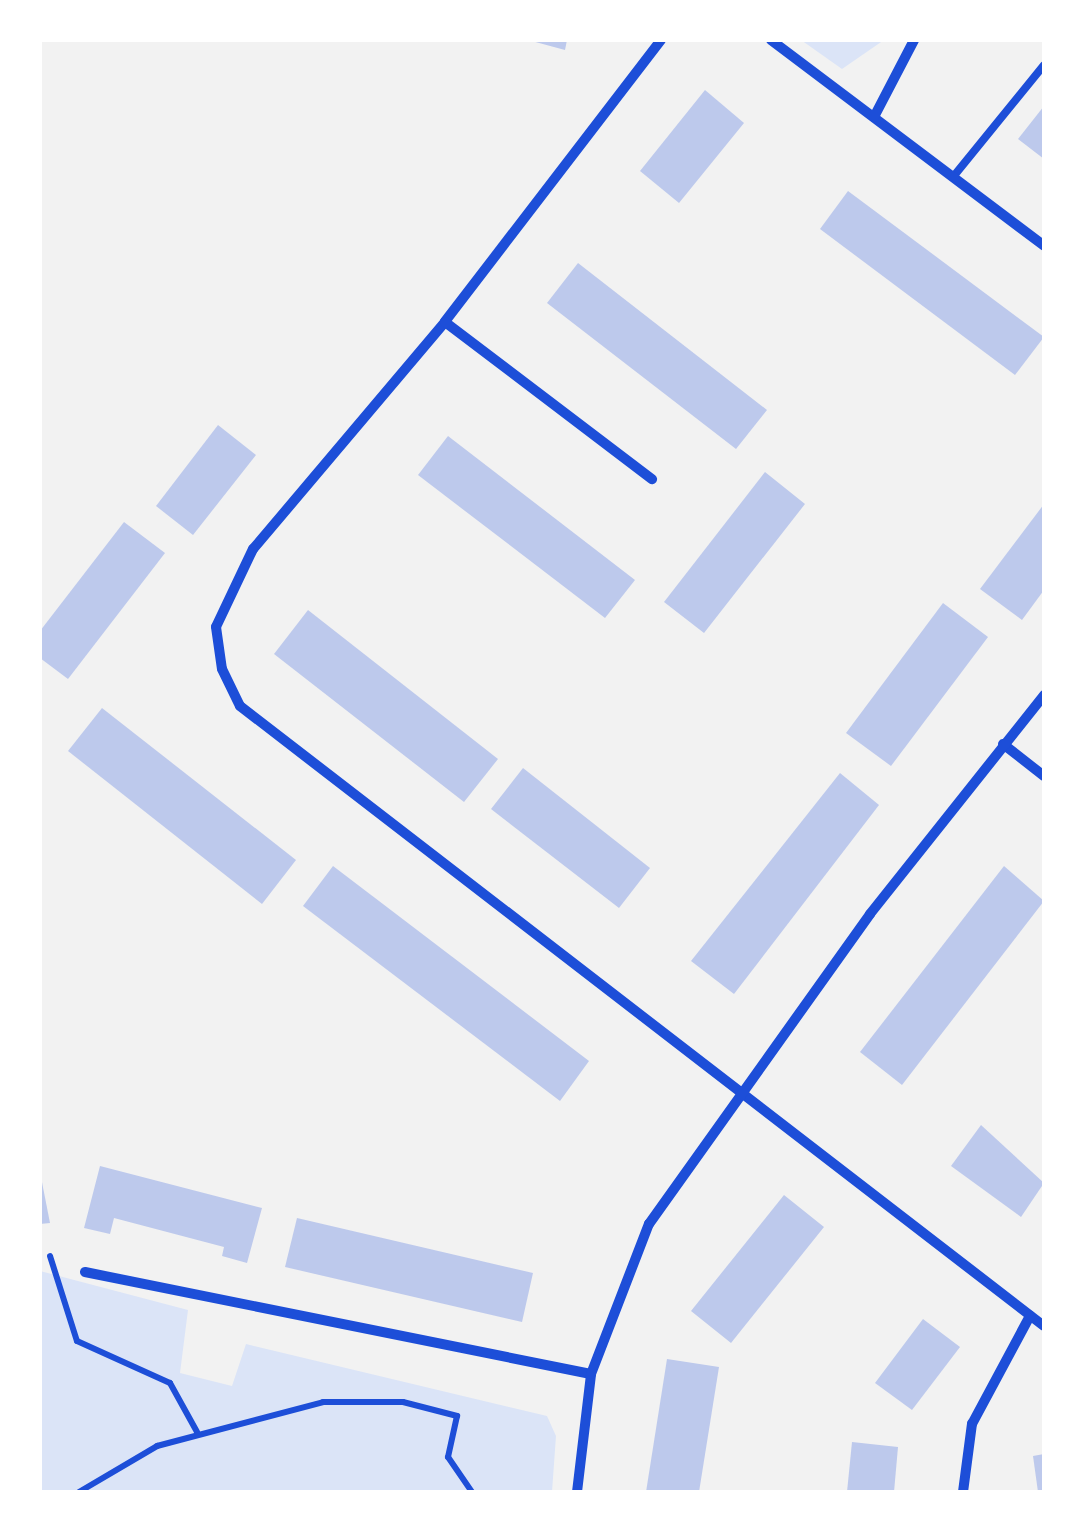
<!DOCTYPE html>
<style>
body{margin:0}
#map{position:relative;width:1084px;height:1532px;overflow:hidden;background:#f2f2f2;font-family:Raleway,sans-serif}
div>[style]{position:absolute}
.green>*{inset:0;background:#dbe4f7}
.building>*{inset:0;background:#bdc9ec}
.path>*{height:6px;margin:-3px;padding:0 3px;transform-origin:3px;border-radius:3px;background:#1d4ed8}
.service>*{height:8px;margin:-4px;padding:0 4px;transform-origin:4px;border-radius:4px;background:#1d4ed8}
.minor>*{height:10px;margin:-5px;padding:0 5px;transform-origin:5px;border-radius:5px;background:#1d4ed8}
span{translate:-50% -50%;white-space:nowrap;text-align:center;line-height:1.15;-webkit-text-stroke:8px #fff;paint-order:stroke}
.frame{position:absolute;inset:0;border:42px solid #fff;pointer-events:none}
</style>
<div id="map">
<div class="green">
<div style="clip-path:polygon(801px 40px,884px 40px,842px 69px)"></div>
<div style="clip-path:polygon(40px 1271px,188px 1310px,180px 1373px,232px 1386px,246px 1344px,547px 1416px,556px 1436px,552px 1492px,40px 1492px)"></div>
</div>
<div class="building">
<div style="clip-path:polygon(528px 40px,567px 40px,565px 50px)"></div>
<div style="clip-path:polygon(705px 90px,744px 123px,679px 203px,640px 171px)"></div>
<div style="clip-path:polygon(1044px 106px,1044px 159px,1018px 139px)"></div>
<div style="clip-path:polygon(848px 191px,1044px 337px,1015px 375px,820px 229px)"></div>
<div style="clip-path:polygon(578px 263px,767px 410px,736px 449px,547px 303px)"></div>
<div style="clip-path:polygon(218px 425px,256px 455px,193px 535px,156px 506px)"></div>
<div style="clip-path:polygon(448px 436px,635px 580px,605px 618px,418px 475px)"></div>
<div style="clip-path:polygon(765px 472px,805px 504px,704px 633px,664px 602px)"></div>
<div style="clip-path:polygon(1044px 504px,1044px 590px,1022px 620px,980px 589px)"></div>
<div style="clip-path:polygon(124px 522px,165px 553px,68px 679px,40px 658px,40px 631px)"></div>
<div style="clip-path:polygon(943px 603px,988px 637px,891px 766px,846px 733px)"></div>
<div style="clip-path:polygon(308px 610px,498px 759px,464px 802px,274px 654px)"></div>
<div style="clip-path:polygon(102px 708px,296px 860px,262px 904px,68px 751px)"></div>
<div style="clip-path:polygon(523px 768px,650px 868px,619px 908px,491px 809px)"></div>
<div style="clip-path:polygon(840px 773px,879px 805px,734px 994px,691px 961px)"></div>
<div style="clip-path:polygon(333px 866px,589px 1061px,560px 1101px,303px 906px)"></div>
<div style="clip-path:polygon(1004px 866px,1044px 901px,902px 1085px,860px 1052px)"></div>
<div style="clip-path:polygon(981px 1125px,1044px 1183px,1021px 1217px,951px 1166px)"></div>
<div style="clip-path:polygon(100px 1166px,262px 1208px,247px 1263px,222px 1256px,224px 1247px,114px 1218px,110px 1234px,84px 1228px)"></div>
<div style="clip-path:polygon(40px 1172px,50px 1223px,40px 1224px)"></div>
<div style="clip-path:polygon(784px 1195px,824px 1227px,731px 1343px,691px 1311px)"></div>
<div style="clip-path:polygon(297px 1218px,533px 1273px,522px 1322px,285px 1267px)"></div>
<div style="clip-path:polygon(923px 1319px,960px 1347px,912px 1410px,875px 1383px)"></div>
<div style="clip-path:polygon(667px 1359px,719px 1367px,699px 1492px,646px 1492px)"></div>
<div style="clip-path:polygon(852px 1442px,898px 1447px,894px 1492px,847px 1492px)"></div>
<div style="clip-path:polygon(1044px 1454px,1044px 1492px,1038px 1492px,1033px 1456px)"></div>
</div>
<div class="path">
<div style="left:50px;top:1256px;width:89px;rotate:72.4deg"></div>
<div style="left:77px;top:1341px;width:102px;rotate:24.3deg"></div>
<div style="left:170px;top:1383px;width:56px;rotate:61.1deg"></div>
<div style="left:79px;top:1492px;width:91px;rotate:-30.5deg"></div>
<div style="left:157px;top:1446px;width:172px;rotate:-14.8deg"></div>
<div style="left:323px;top:1402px;width:80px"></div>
<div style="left:403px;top:1402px;width:56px;rotate:14.5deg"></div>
<div style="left:457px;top:1416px;width:42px;rotate:102.4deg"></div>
<div style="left:448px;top:1457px;width:42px;rotate:55.6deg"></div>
</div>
<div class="service">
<div style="left:953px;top:177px;width:144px;rotate:-50.9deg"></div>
</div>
<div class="minor">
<div style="left:661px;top:40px;width:355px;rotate:127.5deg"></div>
<div style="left:445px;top:322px;width:297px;rotate:130.2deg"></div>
<div style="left:253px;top:549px;width:86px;rotate:115.4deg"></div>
<div style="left:216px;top:627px;width:42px;rotate:81.9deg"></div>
<div style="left:222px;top:669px;width:41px;rotate:64.1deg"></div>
<div style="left:240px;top:706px;width:1015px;rotate:37.64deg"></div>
<div style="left:771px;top:40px;width:342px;rotate:37deg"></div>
<div style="left:874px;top:117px;width:87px;rotate:-62.5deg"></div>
<div style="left:445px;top:322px;width:260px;rotate:37.2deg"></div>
<div style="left:1003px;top:744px;width:52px;rotate:38deg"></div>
<div style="left:85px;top:1272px;width:516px;rotate:11.4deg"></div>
<div style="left:577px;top:1492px;width:119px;rotate:-83.2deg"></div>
<div style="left:591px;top:1374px;width:161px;rotate:-68.9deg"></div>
<div style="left:649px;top:1224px;width:381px;rotate:-54.5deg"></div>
<div style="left:870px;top:914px;width:280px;rotate:-51.5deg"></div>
<div style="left:963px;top:1492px;width:69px;rotate:-82.5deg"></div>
<div style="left:972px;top:1424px;width:123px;rotate:-61.8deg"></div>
</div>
<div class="frame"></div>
</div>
